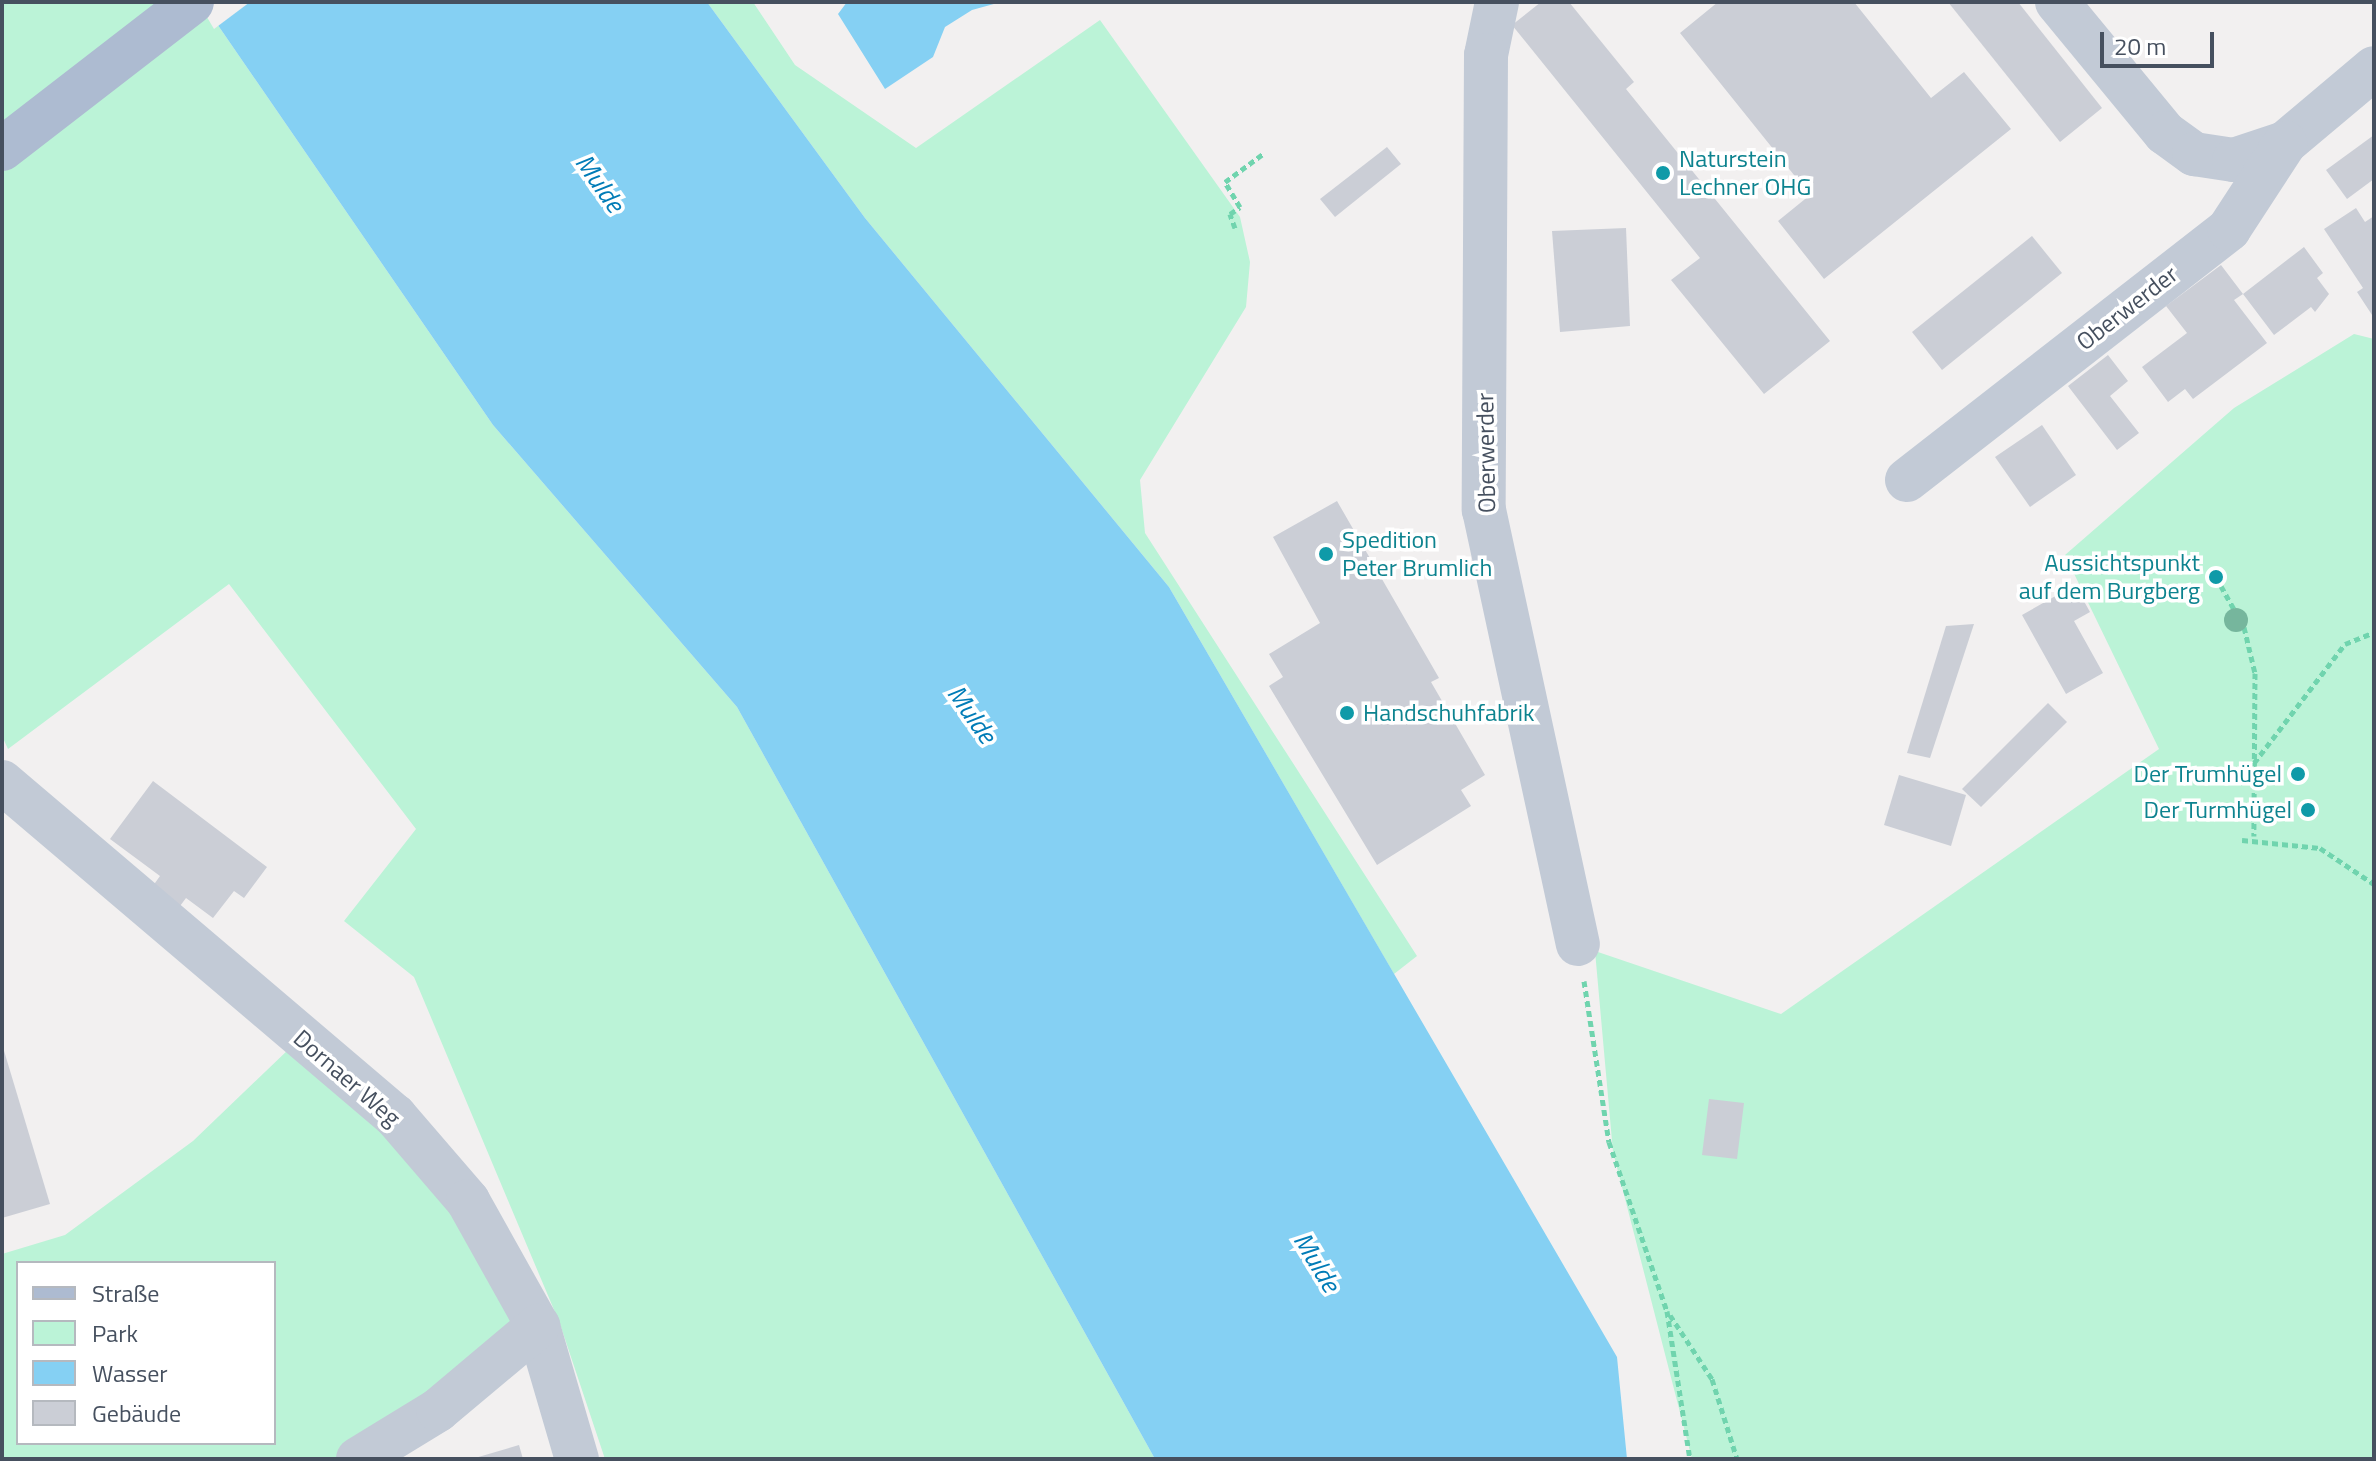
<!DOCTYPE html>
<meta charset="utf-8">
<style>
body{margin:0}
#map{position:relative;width:2376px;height:1461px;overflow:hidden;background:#f2f0f0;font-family:"Titillium Web",sans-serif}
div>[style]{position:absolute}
.green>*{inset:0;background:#bbf3d7}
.water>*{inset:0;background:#85d0f3}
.pier>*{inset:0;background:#f2f0f0}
.building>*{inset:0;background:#cbced6}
.path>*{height:5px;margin-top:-2.5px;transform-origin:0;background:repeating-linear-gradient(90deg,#70d4ae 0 6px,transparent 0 10px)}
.minor>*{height:44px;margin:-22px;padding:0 22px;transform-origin:22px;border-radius:22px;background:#c2cad6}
.major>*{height:44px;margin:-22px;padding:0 22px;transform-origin:22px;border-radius:22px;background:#adbbd1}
.trees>*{width:24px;height:24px;margin:-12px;border-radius:50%;background:#76b69d}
.dots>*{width:22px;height:22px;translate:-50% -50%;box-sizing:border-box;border:4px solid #fff;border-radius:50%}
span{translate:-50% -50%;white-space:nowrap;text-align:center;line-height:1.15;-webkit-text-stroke:7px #fff;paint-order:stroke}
.culture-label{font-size:24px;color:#0d838f}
.left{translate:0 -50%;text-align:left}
.right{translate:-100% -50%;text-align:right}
.street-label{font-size:24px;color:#46505f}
.water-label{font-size:26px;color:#017cb7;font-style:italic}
.frame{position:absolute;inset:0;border:4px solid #46505f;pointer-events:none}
.legend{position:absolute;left:16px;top:1261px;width:260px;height:184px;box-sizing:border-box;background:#fff;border:2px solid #b5b9bf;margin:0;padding:10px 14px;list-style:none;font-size:24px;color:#46505f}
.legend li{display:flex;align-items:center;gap:16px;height:40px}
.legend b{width:40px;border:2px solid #b5b9bf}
.scale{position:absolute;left:2100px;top:32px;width:114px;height:36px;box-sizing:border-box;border:4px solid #46505f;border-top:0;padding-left:10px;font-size:24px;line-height:28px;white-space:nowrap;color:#46505f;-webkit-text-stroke:6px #fff;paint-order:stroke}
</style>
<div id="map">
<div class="green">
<div style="clip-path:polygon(2px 2px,202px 2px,493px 425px,737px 707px,1155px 1459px,605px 1459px,560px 1324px,414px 977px,344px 921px,416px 829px,229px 584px,8px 749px,2px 736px)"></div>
<div style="clip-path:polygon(707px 2px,753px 2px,795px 65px,916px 148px,1100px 20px,1240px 217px,1250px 262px,1246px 307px,1140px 480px,1145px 533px,1417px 956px,1394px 974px,1169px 587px,865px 218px)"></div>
<div style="clip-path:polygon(2354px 334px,2374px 339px,2374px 1459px,1692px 1459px,1613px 1152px,1595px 951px,1781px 1014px,2159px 749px,2065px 555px,2234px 408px)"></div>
<div style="clip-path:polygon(evenodd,290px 1048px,395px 1116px,519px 1311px,485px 1360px,335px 1459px,2px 1459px,2px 1254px,65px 1235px,193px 1141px,290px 1048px,18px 1263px,274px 1263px,274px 1443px,18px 1443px,18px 1263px)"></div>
</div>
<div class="water">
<div style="clip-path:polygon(202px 2px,707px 2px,865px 218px,1169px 587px,1617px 1357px,1627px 1459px,1155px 1459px,737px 707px,493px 425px)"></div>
<div style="clip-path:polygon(847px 2px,1001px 2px,972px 10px,945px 27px,933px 57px,885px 89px,838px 14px)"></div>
</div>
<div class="pier">
<div style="clip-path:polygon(198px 2px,250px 2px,214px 29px)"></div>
</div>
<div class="building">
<div style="clip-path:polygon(1541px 2px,1569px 2px,1634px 82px,1626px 89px,1830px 341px,1764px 394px,1671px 280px,1700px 258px,1512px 25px)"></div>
<div style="clip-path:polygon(1718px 2px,1854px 2px,1931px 98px,1964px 72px,2011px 129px,1824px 279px,1778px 221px,1810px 195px,1680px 33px)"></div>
<div style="clip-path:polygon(1948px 2px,2018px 2px,2102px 108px,2060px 142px)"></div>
<div style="clip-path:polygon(2374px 135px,2374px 179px,2347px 199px,2326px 170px)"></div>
<div style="clip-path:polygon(1387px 147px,1401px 164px,1335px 217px,1320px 199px)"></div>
<div style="clip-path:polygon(2356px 208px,2365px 222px,2374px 216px,2374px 318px,2357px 292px,2363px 288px,2324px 229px)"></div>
<div style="clip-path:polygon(1626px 228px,1630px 326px,1560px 332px,1552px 231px)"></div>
<div style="clip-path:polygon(2032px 236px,2062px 273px,1942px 370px,1912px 332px)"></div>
<div style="clip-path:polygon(2304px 247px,2323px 273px,2317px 278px,2329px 294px,2315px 312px,2311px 307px,2274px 335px,2243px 294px)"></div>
<div style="clip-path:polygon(2221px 265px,2243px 294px,2234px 300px,2267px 343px,2193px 399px,2185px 389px,2168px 402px,2142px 367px,2187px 333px,2166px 306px)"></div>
<div style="clip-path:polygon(2108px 355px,2128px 381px,2110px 396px,2139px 433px,2117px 450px,2068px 386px)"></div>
<div style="clip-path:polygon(2042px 425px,2076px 475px,2030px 507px,1995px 457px)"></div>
<div style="clip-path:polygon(1337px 501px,1439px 678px,1431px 682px,1485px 775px,1461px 790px,1471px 806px,1377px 865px,1269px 686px,1283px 677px,1269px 654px,1320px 623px,1273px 537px)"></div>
<div style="clip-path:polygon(2075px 585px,2090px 612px,2074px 621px,2103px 673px,2066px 694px,2022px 615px)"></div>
<div style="clip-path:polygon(1974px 624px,1930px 758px,1907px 753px,1946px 626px)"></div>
<div style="clip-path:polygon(2048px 703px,2067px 722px,1981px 807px,1962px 789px)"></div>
<div style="clip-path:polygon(1899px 775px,1966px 795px,1951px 846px,1884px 825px)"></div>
<div style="clip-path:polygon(153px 781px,267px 867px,244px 898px,234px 891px,213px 918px,186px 898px,177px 910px,150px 890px,160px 876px,110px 839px)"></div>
<div style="clip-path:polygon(2px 1044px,50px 1204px,2px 1218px)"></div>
<div style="clip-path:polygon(1709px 1099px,1744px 1103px,1737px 1159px,1702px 1155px)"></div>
<div style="clip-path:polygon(519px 1445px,523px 1459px,476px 1459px,475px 1458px)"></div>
</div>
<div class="path">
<div style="left:1235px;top:228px;width:15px;rotate:-110deg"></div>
<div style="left:1230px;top:214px;width:12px;rotate:-35deg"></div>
<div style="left:1240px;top:207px;width:29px;rotate:-121deg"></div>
<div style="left:1225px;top:182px;width:47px;rotate:-36.4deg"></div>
<div style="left:2216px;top:577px;width:57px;rotate:60.8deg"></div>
<div style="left:2244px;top:627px;width:47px;rotate:76.6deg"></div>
<div style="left:2255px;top:673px;width:163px;rotate:90.4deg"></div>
<div style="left:2254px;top:763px;width:150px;rotate:-52.6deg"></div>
<div style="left:2345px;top:644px;width:31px;rotate:-22deg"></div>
<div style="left:2242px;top:840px;width:78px;rotate:5.9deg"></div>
<div style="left:2320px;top:848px;width:65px;rotate:33.7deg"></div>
<div style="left:1584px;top:981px;width:163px;rotate:81.2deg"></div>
<div style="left:1609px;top:1142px;width:179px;rotate:71.1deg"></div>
<div style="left:1667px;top:1311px;width:150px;rotate:81.2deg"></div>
<div style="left:1670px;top:1315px;width:77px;rotate:56.7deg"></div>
<div style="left:1712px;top:1379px;width:84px;rotate:72.6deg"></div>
</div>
<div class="minor">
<div style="left:1497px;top:2px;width:54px;rotate:101.7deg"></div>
<div style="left:1486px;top:55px;width:455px;rotate:90.3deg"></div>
<div style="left:1484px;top:510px;width:444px;rotate:77.8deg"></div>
<div style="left:2057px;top:2px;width:170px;rotate:50.5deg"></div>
<div style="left:2165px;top:133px;width:36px;rotate:36deg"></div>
<div style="left:2194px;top:154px;width:40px;rotate:8.5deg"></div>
<div style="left:2234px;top:160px;width:54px;rotate:-18.4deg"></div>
<div style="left:2285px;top:143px;width:116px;rotate:-40.1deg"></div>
<div style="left:1907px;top:480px;width:408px;rotate:-37.9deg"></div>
<div style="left:2229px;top:229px;width:103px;rotate:-56.9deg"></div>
<div style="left:2px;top:782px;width:516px;rotate:40.36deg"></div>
<div style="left:395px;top:1116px;width:112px;rotate:49.3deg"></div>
<div style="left:468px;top:1201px;width:143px;rotate:60.8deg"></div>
<div style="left:538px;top:1326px;width:139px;rotate:73.7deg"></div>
<div style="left:358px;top:1459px;width:94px;rotate:-31.5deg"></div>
<div style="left:438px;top:1410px;width:131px;rotate:-40deg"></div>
</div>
<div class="major">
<div style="left:2px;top:149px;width:240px;rotate:-37.7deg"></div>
</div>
<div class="trees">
<div style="left:2236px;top:620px"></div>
</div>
<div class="dots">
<div style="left:1663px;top:173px;background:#0f9aa8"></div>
<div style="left:1326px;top:554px;background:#0f9aa8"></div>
<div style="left:2216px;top:577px;background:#0f9aa8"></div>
<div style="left:1347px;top:713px;background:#0f9aa8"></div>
<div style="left:2298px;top:774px;background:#0f9aa8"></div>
<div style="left:2308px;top:810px;background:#0f9aa8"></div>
</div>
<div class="culture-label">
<span class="left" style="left:1679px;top:173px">Naturstein<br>Lechner OHG</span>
<span class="left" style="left:1342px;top:554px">Spedition<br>Peter Brumlich</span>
<span class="right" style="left:2200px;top:577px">Aussichtspunkt<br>auf dem Burgberg</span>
<span class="left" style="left:1363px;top:713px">Handschuhfabrik</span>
<span class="right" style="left:2282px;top:774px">Der Trumhügel</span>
<span class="right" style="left:2292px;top:810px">Der Turmhügel</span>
</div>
<div class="street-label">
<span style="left:2127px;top:308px;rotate:-38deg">Oberwerder</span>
<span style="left:1486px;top:453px;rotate:-91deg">Oberwerder</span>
<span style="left:347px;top:1078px;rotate:41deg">Dornaer Weg</span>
</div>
<div class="water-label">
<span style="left:600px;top:183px;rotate:55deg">Mulde</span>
<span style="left:972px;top:714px;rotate:55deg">Mulde</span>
<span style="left:1317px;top:1262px;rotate:59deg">Mulde</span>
</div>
<div class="frame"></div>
<ul class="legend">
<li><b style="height:10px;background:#adbbd1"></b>Straße</li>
<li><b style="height:22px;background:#bbf3d7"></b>Park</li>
<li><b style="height:22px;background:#85d0f3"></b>Wasser</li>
<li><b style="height:22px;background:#cbced6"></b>Gebäude</li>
</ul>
<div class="scale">20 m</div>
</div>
